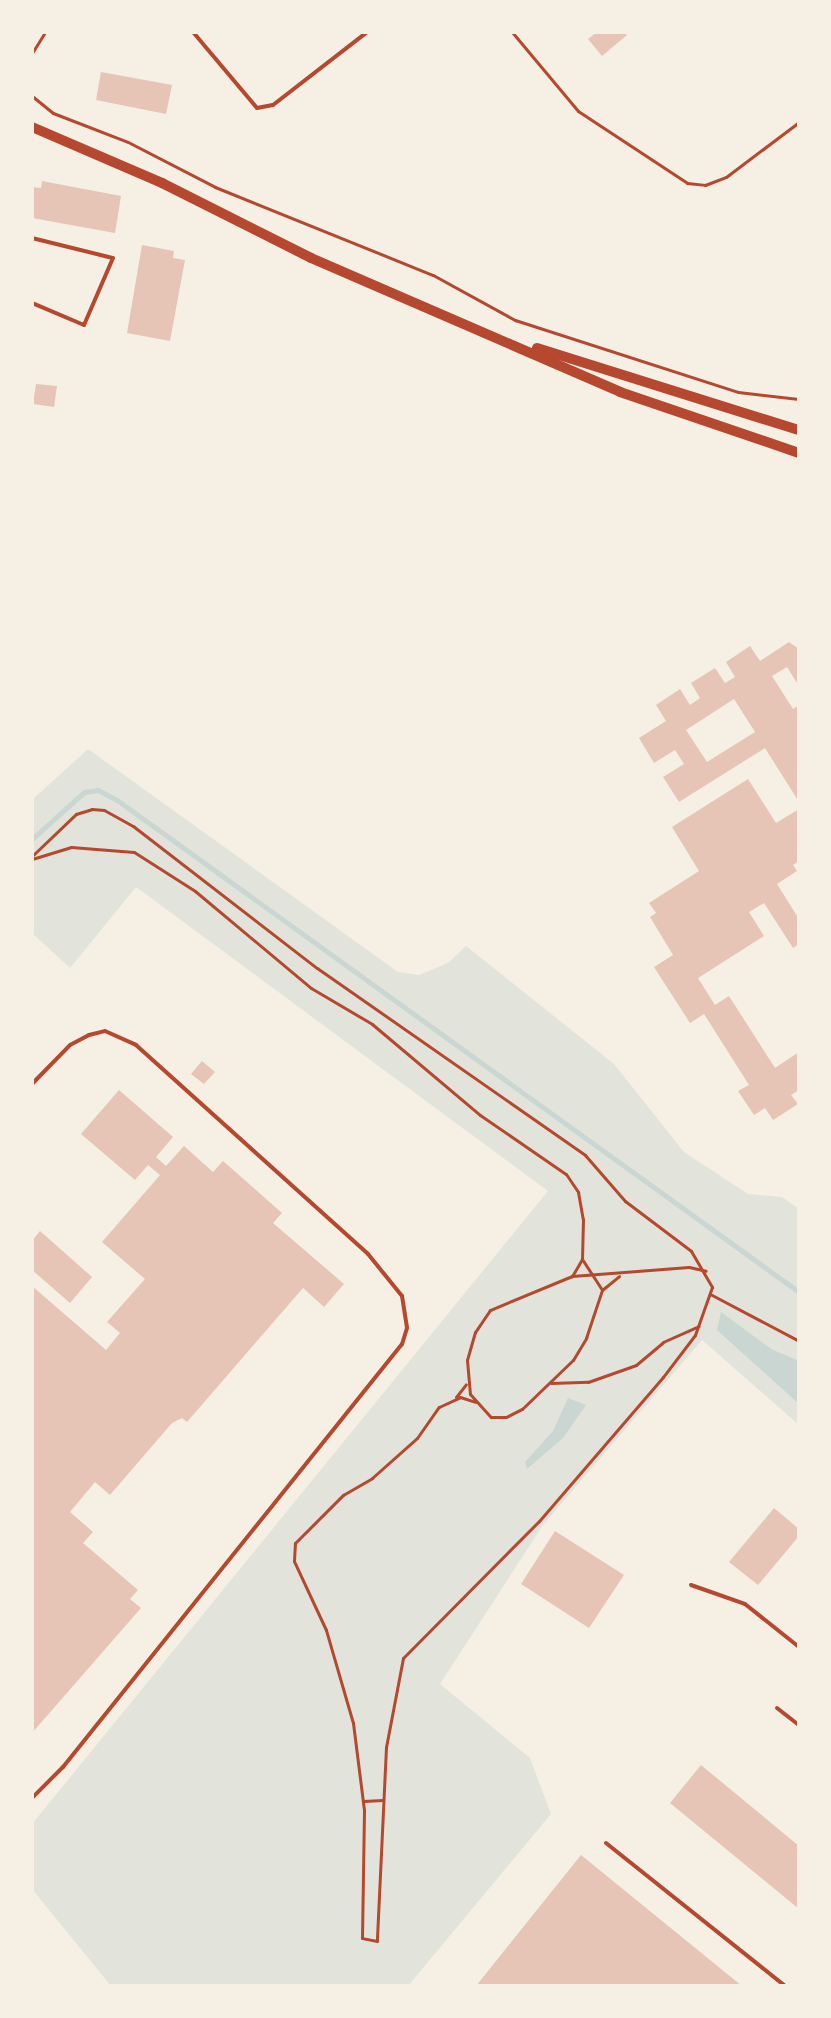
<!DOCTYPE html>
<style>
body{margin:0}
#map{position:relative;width:831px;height:2018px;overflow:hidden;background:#f6efe4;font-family:"Roboto Condensed",sans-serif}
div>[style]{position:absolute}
.green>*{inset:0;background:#e2e4dc}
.water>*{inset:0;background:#c9d6d2}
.stream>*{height:5px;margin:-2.5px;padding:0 2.5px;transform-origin:2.5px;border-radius:2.5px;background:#c9d6d2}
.building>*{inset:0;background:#e6c5b7}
.path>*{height:3px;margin:-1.5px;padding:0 1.5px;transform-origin:1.5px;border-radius:1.5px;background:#b5482f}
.service>*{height:4px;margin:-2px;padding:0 2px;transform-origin:2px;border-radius:2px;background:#b5482f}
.secondary>*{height:10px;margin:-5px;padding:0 5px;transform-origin:5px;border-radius:5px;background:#b5482f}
span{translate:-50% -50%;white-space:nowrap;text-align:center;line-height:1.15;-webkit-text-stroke:8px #f6efe4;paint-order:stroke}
.frame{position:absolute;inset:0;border:34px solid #f6efe4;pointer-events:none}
</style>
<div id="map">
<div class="green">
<div style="clip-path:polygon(88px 749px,398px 972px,419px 975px,448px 963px,466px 946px,614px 1064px,684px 1152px,748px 1194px,782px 1197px,799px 1209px,799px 1425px,702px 1340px,543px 1525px,440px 1684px,530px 1758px,551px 1814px,408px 1986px,111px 1986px,32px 1889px,32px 1824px,548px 1191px,136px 887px,70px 968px,32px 933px,32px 800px)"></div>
</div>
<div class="water">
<div style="clip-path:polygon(721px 1312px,771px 1349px,799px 1361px,799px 1404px,717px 1330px)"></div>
<div style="clip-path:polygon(568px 1398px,586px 1405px,563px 1438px,527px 1469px,525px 1462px,553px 1431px)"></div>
</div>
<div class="stream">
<div style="left:32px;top:839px;width:70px;rotate:-42.1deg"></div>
<div style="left:84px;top:792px;width:14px;rotate:-8deg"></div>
<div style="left:98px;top:790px;width:21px;rotate:28deg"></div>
<div style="left:117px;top:800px;width:841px;rotate:35.81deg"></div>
</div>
<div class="building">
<div style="clip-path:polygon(597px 32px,624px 32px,627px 35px,602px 56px,588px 39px)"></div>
<div style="clip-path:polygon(101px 72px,172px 85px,166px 114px,96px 100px)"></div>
<div style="clip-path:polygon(42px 181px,121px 196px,115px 233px,32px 218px,32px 187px,41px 188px)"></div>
<div style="clip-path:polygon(142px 245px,174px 251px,173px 258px,185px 260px,170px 341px,127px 333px)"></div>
<div style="clip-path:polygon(36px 384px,57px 386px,54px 407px,33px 404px)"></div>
<div style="clip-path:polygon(evenodd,789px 642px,799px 649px,799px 686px,787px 667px,772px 676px,793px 709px,799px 705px,799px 802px,765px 748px,679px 802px,663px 777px,684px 764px,675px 750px,654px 763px,639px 738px,666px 721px,656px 705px,680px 689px,690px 705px,700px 698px,691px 683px,715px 668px,725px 683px,735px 677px,726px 662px,750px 646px,760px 661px,789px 642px,734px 699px,755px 732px,707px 762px,686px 730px,734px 699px)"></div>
<div style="clip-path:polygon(748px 779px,776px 823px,799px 809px,799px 861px,793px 865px,797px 871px,777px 884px,799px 919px,799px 944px,793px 948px,764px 903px,749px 912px,764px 936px,698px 978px,715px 1005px,729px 996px,775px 1068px,799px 1052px,799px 1090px,791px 1095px,798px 1104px,773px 1120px,765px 1108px,754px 1115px,738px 1091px,749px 1085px,704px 1014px,690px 1023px,654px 967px,673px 955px,650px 917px,656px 913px,649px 903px,699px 871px,672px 827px)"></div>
<div style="clip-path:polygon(202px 1061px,215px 1072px,204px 1084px,191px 1074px)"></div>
<div style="clip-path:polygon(119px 1090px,173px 1137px,156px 1157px,166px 1166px,184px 1146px,213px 1172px,223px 1161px,282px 1213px,273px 1223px,344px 1284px,324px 1307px,303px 1288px,187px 1422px,182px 1418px,172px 1423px,110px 1495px,95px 1482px,70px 1512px,93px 1532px,83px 1543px,138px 1590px,130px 1599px,141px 1608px,32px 1733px,32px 1286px,106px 1350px,120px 1333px,107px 1322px,145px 1279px,102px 1242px,160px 1175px,148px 1165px,135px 1180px,81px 1134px)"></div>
<div style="clip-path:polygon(40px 1231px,92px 1277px,70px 1303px,32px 1270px,32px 1241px)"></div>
<div style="clip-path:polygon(774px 1508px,799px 1529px,799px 1536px,758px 1585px,729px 1562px)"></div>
<div style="clip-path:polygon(555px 1531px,624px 1575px,589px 1628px,521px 1584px)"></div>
<div style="clip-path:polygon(701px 1765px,799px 1846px,799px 1909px,670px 1803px)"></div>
<div style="clip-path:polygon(581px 1855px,742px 1986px,476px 1986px)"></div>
</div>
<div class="path">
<div style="left:512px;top:32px;width:103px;rotate:50.1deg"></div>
<div style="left:578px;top:111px;width:131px;rotate:33.4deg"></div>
<div style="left:687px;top:183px;width:18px;rotate:6deg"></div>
<div style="left:705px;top:185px;width:22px;rotate:-21deg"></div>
<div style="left:726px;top:177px;width:91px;rotate:-37deg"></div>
<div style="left:32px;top:53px;width:25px;rotate:-58deg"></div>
<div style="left:32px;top:96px;width:27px;rotate:39deg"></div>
<div style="left:53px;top:113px;width:80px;rotate:21.1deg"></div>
<div style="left:128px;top:142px;width:98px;rotate:27.3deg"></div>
<div style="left:215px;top:187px;width:235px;rotate:22deg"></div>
<div style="left:433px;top:275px;width:94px;rotate:28.8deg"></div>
<div style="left:515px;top:320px;width:234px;rotate:17.9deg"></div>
<div style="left:738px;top:392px;width:61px;rotate:6.5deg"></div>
<div style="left:32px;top:856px;width:61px;rotate:-43.7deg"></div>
<div style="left:76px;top:814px;width:17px;rotate:-17deg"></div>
<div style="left:92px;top:809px;width:12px;rotate:5deg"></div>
<div style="left:104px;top:810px;width:33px;rotate:29deg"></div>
<div style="left:133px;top:826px;width:232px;rotate:37.7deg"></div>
<div style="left:317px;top:968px;width:327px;rotate:34.9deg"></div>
<div style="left:585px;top:1155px;width:61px;rotate:49deg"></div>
<div style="left:625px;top:1201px;width:83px;rotate:37.1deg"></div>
<div style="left:691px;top:1251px;width:42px;rotate:59.7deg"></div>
<div style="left:712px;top:1287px;width:51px;rotate:109.5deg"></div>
<div style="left:695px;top:1335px;width:53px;rotate:127.3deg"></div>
<div style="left:663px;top:1377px;width:190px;rotate:130.7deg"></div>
<div style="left:539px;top:1521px;width:193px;rotate:134.8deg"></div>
<div style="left:403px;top:1658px;width:91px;rotate:100.8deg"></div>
<div style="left:386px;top:1747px;width:194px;rotate:92.7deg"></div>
<div style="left:377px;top:1941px;width:15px;rotate:-169deg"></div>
<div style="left:362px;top:1938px;width:128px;rotate:-89.1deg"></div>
<div style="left:364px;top:1810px;width:88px;rotate:-97.2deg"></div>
<div style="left:353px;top:1723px;width:97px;rotate:-106.2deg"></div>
<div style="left:326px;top:1630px;width:76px;rotate:-114.9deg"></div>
<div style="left:294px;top:1561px;width:18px;rotate:-87deg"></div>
<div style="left:295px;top:1543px;width:68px;rotate:-45deg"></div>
<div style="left:343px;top:1495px;width:34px;rotate:-30deg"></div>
<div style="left:372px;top:1478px;width:60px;rotate:-41.6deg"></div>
<div style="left:417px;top:1438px;width:38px;rotate:-55deg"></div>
<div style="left:439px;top:1407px;width:23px;rotate:-25deg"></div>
<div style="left:460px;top:1397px;width:16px;rotate:18deg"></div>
<div style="left:32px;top:859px;width:41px;rotate:-17.1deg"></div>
<div style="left:71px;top:847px;width:63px;rotate:4.5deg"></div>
<div style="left:134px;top:852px;width:72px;rotate:32.6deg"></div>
<div style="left:195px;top:891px;width:151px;rotate:39.9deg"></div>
<div style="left:311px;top:988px;width:71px;rotate:30.5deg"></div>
<div style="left:372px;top:1024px;width:141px;rotate:40.1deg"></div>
<div style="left:480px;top:1115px;width:104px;rotate:34.5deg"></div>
<div style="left:566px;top:1174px;width:22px;rotate:56deg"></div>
<div style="left:578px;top:1192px;width:27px;rotate:80deg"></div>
<div style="left:583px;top:1219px;width:40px;rotate:91.4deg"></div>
<div style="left:582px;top:1259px;width:37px;rotate:57deg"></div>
<div style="left:582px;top:1259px;width:20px;rotate:120deg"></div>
<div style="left:572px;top:1276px;width:89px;rotate:157.5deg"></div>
<div style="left:490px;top:1310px;width:27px;rotate:124deg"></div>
<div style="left:475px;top:1332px;width:29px;rotate:106deg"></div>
<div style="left:467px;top:1360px;width:34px;rotate:85deg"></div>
<div style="left:470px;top:1394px;width:31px;rotate:48deg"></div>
<div style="left:491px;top:1417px;width:15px"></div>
<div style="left:506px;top:1417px;width:18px;rotate:-27deg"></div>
<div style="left:522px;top:1409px;width:71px;rotate:-43.9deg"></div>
<div style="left:573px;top:1360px;width:26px;rotate:-59deg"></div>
<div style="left:586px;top:1338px;width:51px;rotate:-71.6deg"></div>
<div style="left:602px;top:1290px;width:22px;rotate:-39deg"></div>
<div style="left:572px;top:1276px;width:117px;rotate:-4.4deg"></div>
<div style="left:689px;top:1267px;width:17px;rotate:13deg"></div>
<div style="left:710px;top:1294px;width:101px;rotate:27.8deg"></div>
<div style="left:551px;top:1383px;width:37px;rotate:-2deg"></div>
<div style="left:588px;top:1382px;width:51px;rotate:-19.5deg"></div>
<div style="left:636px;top:1365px;width:35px;rotate:-40deg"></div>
<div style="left:663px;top:1342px;width:39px;rotate:-24deg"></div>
<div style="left:456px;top:1397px;width:16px;rotate:-52deg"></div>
<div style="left:363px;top:1801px;width:20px;rotate:-3deg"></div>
</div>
<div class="service">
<div style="left:193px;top:32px;width:99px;rotate:49.9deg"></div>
<div style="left:257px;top:108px;width:16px;rotate:-11deg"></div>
<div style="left:273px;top:105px;width:119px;rotate:-37.8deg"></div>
<div style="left:32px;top:238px;width:83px;rotate:13.9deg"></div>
<div style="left:113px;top:258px;width:73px;rotate:113.4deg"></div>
<div style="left:84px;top:325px;width:56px;rotate:-157.1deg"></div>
<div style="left:32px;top:1084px;width:54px;rotate:-45.7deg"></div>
<div style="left:70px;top:1045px;width:21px;rotate:-28deg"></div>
<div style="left:89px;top:1035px;width:16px;rotate:-14deg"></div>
<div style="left:105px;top:1031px;width:34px;rotate:24deg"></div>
<div style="left:136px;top:1045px;width:312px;rotate:42deg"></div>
<div style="left:368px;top:1254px;width:54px;rotate:51deg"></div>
<div style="left:402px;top:1296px;width:32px;rotate:81deg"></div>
<div style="left:407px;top:1328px;width:17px;rotate:107deg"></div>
<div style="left:402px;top:1344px;width:542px;rotate:128.71deg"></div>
<div style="left:63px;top:1767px;width:44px;rotate:135deg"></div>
<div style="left:691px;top:1585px;width:57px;rotate:19.4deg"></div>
<div style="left:745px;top:1604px;width:69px;rotate:38.5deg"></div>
<div style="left:777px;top:1708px;width:28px;rotate:38deg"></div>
<div style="left:606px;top:1843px;width:229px;rotate:38.6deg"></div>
</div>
<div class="secondary">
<div style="left:32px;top:127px;width:142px;rotate:23.3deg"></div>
<div style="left:162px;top:183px;width:167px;rotate:26.7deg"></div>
<div style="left:311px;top:258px;width:337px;rotate:23.4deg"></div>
<div style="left:620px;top:392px;width:189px;rotate:18.8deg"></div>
<div style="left:537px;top:348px;width:275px;rotate:17.4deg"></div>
</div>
<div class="frame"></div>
</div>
